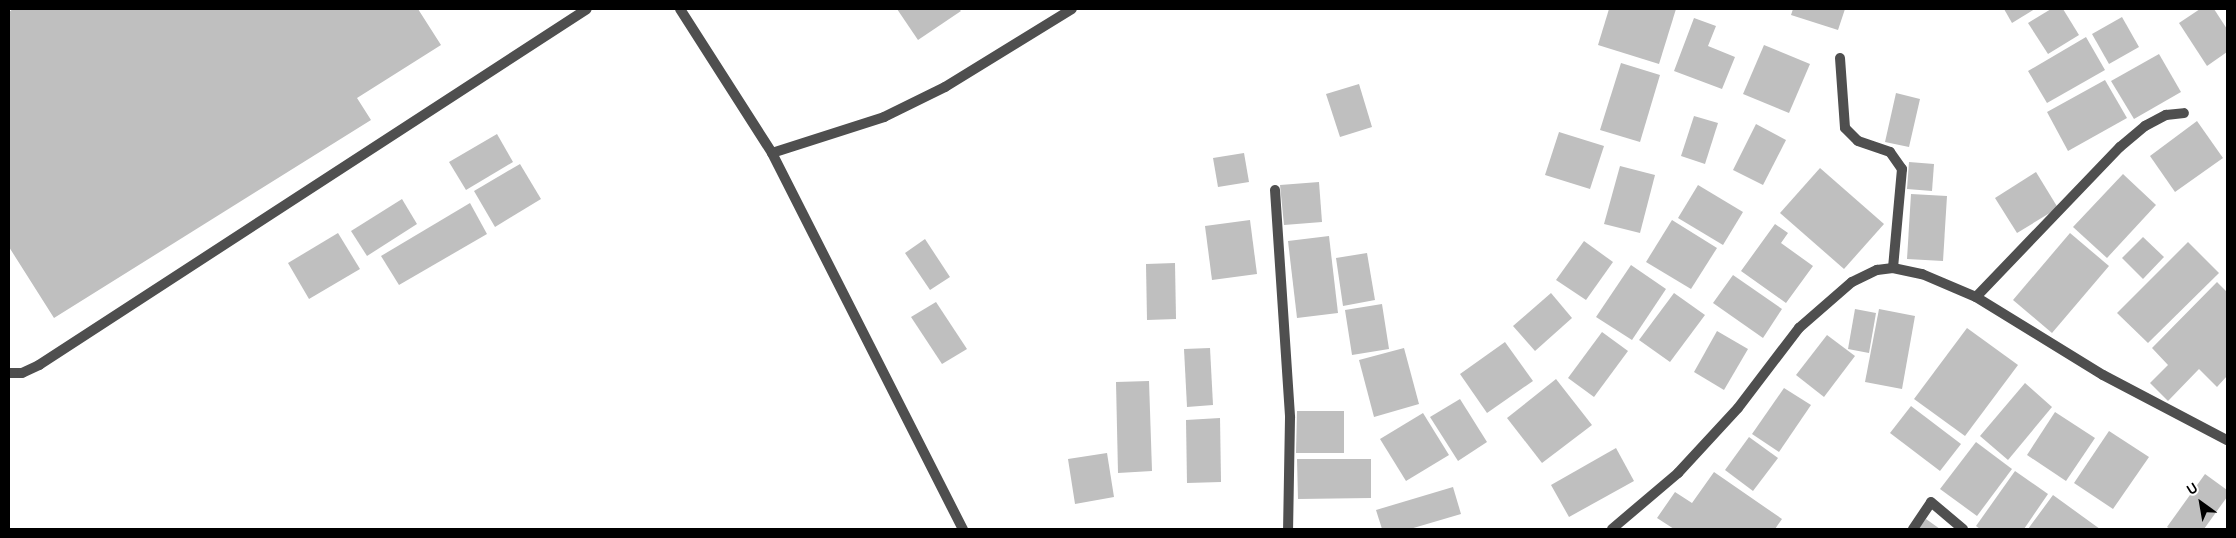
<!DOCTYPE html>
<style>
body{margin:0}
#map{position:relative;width:2236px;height:538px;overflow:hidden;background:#fff;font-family:Overpass,sans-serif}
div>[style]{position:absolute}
.building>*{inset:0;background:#bfbfbf}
.lane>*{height:10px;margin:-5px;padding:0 5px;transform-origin:5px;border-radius:5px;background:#4f4f4f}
.street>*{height:10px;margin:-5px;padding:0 5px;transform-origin:5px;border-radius:5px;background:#4f4f4f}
span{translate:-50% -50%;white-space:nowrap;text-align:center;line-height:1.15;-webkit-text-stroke:5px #fff;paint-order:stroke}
.frame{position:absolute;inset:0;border:10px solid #000;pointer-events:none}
.north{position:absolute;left:2176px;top:478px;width:50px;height:50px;-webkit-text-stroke:4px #fff;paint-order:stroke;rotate:328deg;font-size:14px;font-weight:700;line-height:20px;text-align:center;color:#000}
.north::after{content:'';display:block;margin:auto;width:18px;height:22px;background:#000;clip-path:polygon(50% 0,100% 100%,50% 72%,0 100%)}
</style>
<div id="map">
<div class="building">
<div style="clip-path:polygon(13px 9px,418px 9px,441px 45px,357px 98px,371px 120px,54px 318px,9px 247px,9px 12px)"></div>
<div style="clip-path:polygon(897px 9px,959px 9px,961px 11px,918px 40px)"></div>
<div style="clip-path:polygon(1609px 9px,1676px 9px,1659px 64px,1598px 45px)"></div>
<div style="clip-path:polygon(1793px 9px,1845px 9px,1838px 30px,1791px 15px)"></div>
<div style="clip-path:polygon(2004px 9px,2035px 9px,2012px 23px)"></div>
<div style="clip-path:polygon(2051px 9px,2063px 9px,2079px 35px,2048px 54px,2028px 23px)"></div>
<div style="clip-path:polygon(2200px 9px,2214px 9px,2227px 29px,2227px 52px,2207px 66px,2179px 23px)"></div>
<div style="clip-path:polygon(2122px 17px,2139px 47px,2109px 64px,2092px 34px)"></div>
<div style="clip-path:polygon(1694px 18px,1716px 26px,1708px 46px,1735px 57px,1722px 89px,1674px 71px)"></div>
<div style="clip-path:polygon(2086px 37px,2105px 70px,2047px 103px,2028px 71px)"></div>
<div style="clip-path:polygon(1764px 45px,1810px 64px,1789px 113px,1743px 94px)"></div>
<div style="clip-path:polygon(2159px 54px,2181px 92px,2134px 119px,2111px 81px)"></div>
<div style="clip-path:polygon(1621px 63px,1660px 75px,1640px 142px,1600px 130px)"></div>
<div style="clip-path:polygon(2105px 80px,2127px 118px,2068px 151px,2047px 112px)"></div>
<div style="clip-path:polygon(1359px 84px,1372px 127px,1340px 137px,1326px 94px)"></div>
<div style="clip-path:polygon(1896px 93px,1920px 99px,1909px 147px,1885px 142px)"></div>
<div style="clip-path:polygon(1694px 116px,1718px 123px,1705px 164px,1681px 156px)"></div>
<div style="clip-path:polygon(2197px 121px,2223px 158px,2175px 192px,2150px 156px)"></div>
<div style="clip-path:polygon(1756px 124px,1786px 140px,1763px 185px,1733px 170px)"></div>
<div style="clip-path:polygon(1559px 132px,1604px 146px,1590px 189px,1545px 175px)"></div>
<div style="clip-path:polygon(497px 134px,513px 162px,466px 190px,449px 162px)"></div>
<div style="clip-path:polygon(1244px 153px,1249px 182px,1218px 187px,1213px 158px)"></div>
<div style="clip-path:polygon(1909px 162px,1934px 164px,1932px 191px,1907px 189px)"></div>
<div style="clip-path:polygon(520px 164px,541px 199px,495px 227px,474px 191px)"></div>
<div style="clip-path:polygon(1620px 166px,1655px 175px,1640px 233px,1604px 224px)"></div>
<div style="clip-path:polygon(1820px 168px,1884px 224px,1844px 269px,1780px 213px)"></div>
<div style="clip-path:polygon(2036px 172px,2058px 208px,2017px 233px,1995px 198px)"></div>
<div style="clip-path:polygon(2123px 174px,2156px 205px,2107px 258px,2073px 227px)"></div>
<div style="clip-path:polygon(1319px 182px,1322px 222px,1284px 225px,1280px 185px)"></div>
<div style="clip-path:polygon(1698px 185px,1743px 212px,1723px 245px,1678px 218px)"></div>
<div style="clip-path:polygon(1911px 194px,1947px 196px,1943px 261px,1907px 259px)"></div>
<div style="clip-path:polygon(402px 199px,417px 224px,367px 256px,351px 231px)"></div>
<div style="clip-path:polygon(470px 203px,487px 234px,399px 285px,381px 256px)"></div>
<div style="clip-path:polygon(1250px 220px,1257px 274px,1212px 280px,1205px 226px)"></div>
<div style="clip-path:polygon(1672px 220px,1717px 248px,1691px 289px,1646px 262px)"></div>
<div style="clip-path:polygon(1775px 224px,1788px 233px,1781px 243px,1813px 266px,1786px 303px,1741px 271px)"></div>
<div style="clip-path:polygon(338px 233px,360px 269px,309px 299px,288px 263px)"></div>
<div style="clip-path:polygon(2070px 233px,2109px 266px,2052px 333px,2013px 300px)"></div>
<div style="clip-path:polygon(1329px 236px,1338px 313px,1297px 318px,1288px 241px)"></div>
<div style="clip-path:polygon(2143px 237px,2164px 257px,2143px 279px,2122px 258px)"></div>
<div style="clip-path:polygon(925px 239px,950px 277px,930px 290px,905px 253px)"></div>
<div style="clip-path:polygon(1584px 241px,1613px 262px,1586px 300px,1556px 280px)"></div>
<div style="clip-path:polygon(2188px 242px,2219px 273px,2148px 343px,2117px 313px)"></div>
<div style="clip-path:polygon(1367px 253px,1375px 300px,1343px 306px,1336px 258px)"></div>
<div style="clip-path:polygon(1175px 263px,1176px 319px,1147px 320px,1146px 264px)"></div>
<div style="clip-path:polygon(1631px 265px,1666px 289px,1632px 340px,1596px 317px)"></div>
<div style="clip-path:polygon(1733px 275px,1782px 309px,1763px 338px,1713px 303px)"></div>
<div style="clip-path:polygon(2217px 282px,2227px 292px,2227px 376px,2217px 387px,2199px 369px,2168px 401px,2150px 383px,2168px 365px,2152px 348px)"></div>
<div style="clip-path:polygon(1551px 293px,1572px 318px,1535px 351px,1513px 326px)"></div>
<div style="clip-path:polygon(1674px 293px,1705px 315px,1670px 362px,1639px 340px)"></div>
<div style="clip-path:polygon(936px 302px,967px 349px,942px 364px,911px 317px)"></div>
<div style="clip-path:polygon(1382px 304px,1389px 349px,1352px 355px,1345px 310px)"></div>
<div style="clip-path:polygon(1855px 309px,1876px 313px,1869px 353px,1848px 349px)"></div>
<div style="clip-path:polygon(1879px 309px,1915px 316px,1902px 389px,1865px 382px)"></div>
<div style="clip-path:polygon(1967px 328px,2018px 365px,1965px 436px,1914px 399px)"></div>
<div style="clip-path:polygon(1717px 331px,1748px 349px,1724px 390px,1694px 372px)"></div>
<div style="clip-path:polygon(1602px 332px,1628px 351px,1594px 397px,1568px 378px)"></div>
<div style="clip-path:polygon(1827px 335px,1855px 356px,1824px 397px,1796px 375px)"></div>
<div style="clip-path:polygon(1505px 342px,1533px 381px,1487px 413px,1460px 374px)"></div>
<div style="clip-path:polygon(1210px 348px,1213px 405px,1187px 407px,1184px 349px)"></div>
<div style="clip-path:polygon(1404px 348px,1419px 404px,1374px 417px,1359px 360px)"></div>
<div style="clip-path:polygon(1556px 379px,1592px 425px,1542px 463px,1507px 418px)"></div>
<div style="clip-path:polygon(1149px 381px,1152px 471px,1118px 473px,1116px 382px)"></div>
<div style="clip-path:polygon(2025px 383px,2052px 407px,2008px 460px,1980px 436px)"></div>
<div style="clip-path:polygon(1784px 388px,1811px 405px,1779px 452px,1752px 434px)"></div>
<div style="clip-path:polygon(1460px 399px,1487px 442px,1458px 461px,1430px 417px)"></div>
<div style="clip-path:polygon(1911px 406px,1961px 444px,1940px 471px,1890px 433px)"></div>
<div style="clip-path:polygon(1297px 411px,1344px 411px,1344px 453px,1296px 453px)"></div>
<div style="clip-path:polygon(2055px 412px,2095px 438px,2066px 481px,2027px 455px)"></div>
<div style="clip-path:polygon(1423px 413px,1449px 455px,1406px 481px,1380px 439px)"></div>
<div style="clip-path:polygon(1220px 418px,1221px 482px,1187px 483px,1186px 420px)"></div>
<div style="clip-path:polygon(2109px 431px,2149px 457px,2113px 509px,2074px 483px)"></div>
<div style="clip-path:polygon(1749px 437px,1778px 458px,1753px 491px,1725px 470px)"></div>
<div style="clip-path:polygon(1976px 442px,2012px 469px,1977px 516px,1940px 489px)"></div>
<div style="clip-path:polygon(1616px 448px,1634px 481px,1569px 517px,1551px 485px)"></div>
<div style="clip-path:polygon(1107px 453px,1114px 497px,1075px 504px,1068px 459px)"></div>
<div style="clip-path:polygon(1297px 459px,1371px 459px,1371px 498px,1298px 499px)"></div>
<div style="clip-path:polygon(2015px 471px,2048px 494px,2024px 529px,1980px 529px,1976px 526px)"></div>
<div style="clip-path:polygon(1714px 472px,1782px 519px,1775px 529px,1674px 529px,1657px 518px,1675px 492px,1692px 503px)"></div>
<div style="clip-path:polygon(2205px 474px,2227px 490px,2227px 497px,2204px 529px,2170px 529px,2167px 527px)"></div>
<div style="clip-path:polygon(1453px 487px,1461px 514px,1410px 529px,1382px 529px,1376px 510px)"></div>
<div style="clip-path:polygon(2053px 495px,2093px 524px,2100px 529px,2028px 529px)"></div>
<div style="clip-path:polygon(1926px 519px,1940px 529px,1918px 529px)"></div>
</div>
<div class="lane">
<div style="left:772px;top:153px;width:118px;rotate:-17.8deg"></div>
<div style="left:884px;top:117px;width:68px;rotate:-26.2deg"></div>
<div style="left:945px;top:87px;width:149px;rotate:-31.6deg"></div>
<div style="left:9px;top:373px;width:13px"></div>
<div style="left:22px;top:373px;width:19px;rotate:-25deg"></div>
<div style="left:39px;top:365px;width:653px;rotate:-33.01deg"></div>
</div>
<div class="street">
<div style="left:680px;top:9px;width:171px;rotate:57.4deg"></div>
<div style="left:772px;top:153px;width:422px;rotate:63.1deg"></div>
<div style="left:1840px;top:58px;width:70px;rotate:85.9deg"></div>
<div style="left:1845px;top:128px;width:18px;rotate:45deg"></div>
<div style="left:1858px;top:141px;width:34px;rotate:19deg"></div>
<div style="left:1890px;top:152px;width:21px;rotate:55deg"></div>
<div style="left:1902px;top:169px;width:99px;rotate:95.2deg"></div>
<div style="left:1275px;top:190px;width:228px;rotate:86.2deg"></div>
<div style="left:1290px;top:418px;width:111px;rotate:91deg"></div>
<div style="left:1976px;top:297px;width:208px;rotate:-46.2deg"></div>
<div style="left:2120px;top:147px;width:33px;rotate:-40deg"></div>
<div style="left:2145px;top:126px;width:24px;rotate:-28deg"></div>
<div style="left:2166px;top:115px;width:18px;rotate:-6deg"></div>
<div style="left:1612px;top:529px;width:87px;rotate:-40.3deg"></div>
<div style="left:1678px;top:473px;width:88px;rotate:-47.3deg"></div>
<div style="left:1738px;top:408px;width:101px;rotate:-52.7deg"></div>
<div style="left:1799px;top:328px;width:70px;rotate:-41deg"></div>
<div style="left:1852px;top:282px;width:28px;rotate:-26deg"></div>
<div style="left:1877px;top:270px;width:16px;rotate:-7deg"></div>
<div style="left:1893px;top:268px;width:30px;rotate:12deg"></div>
<div style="left:1922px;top:274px;width:59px;rotate:23.1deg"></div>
<div style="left:1976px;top:297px;width:149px;rotate:31.6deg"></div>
<div style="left:2103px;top:375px;width:140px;rotate:27.7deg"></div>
<div style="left:1913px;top:529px;width:32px;rotate:-56deg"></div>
<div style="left:1931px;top:502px;width:42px;rotate:40.2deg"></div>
</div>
<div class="frame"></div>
<div class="north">U</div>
</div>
